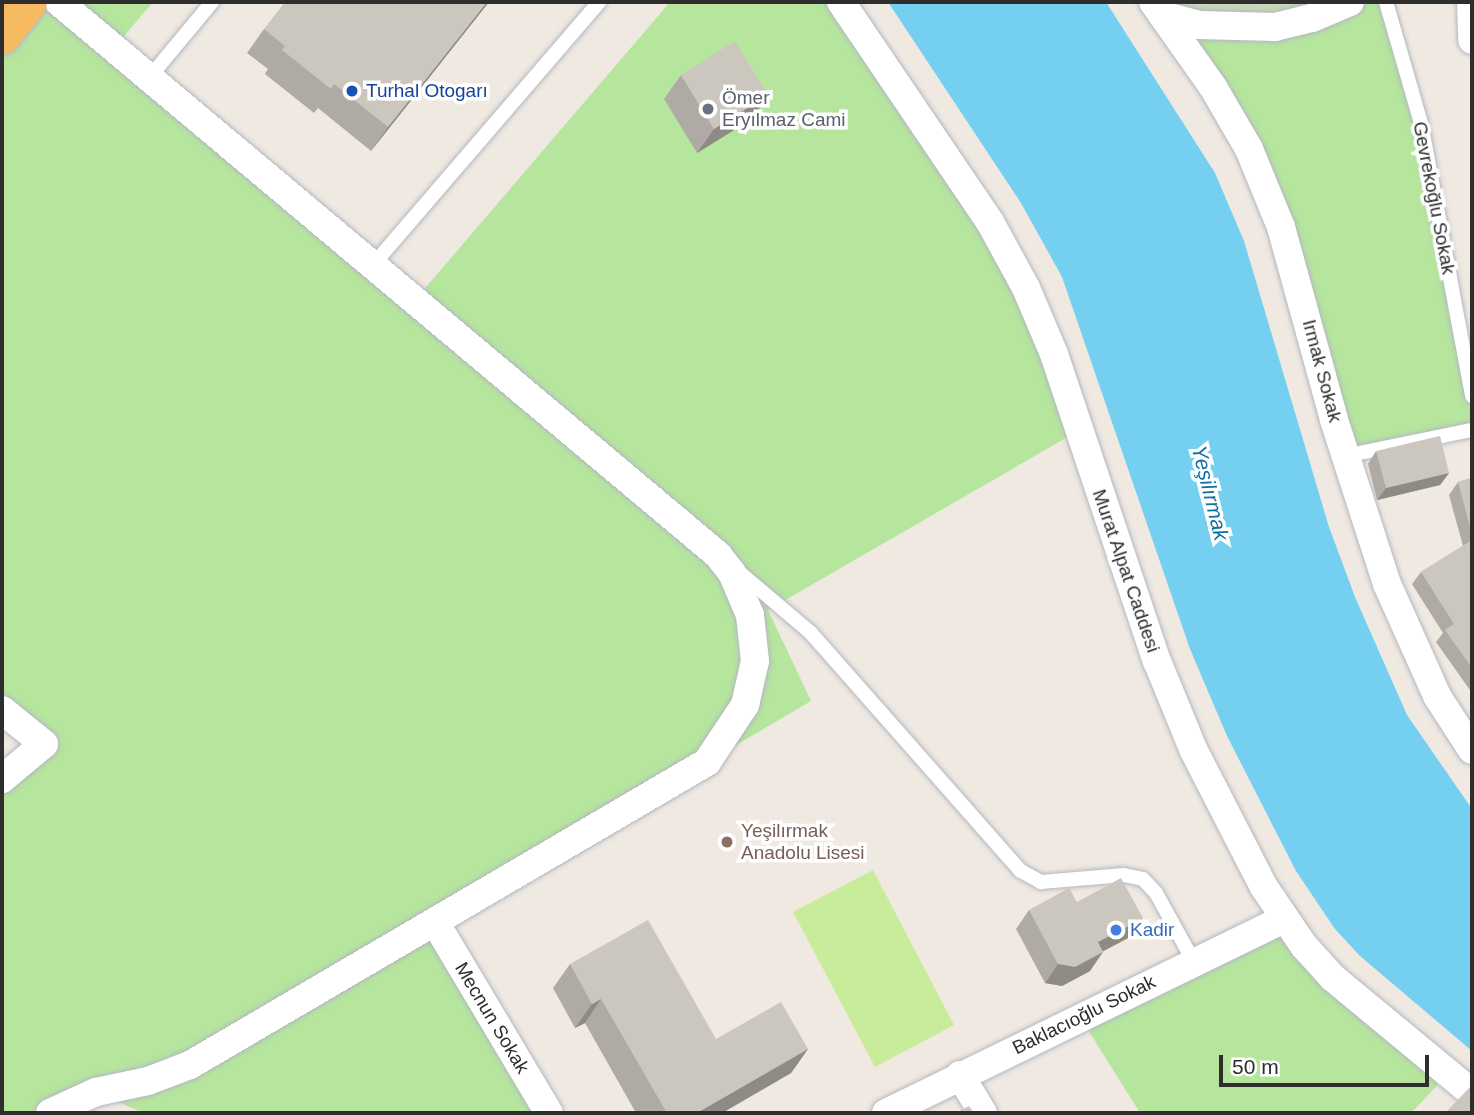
<!DOCTYPE html>
<meta charset="utf-8">
<style>
body{margin:0}
#map{position:relative;width:1474px;height:1115px;overflow:hidden;background:#efe9e1;font-family:Arial,sans-serif}
div>[style]{position:absolute}
.green>*{inset:0;background:#b6e59e}
.cemetery>*{inset:0;background:#c8d9b8}
.pitch>*{inset:0;background:#c9ec9a}
.water>*{inset:0;background:#75cff0}
.roads{filter:drop-shadow(0 0 2px #b4b7c1) drop-shadow(0 0 2px #b4b7c1)}
.service>*{height:14px;margin:-7px;padding:0 7px;transform-origin:7px;border-radius:7px;background:#fff}
.minor>*{height:28px;margin:-14px;padding:0 14px;transform-origin:14px;border-radius:14px;background:#fff}
.trunk>*{height:38px;margin:-19px;padding:0 19px;transform-origin:19px;border-radius:19px;background:#f8ba60}
.wall>*{inset:0;background:#afaba4}
.shaded-wall>*{inset:0;background:#8e8b86}
.building>*{inset:0;background:#cbc7bf}
.dots>*{width:19px;height:19px;translate:-50% -50%;box-sizing:border-box;border:4px solid #fff;border-radius:50%}
span{translate:-50% -50%;white-space:nowrap;text-align:center;line-height:1.15;-webkit-text-stroke:7px #fff;paint-order:stroke}
.transit-label{font-size:19px;color:#164399}
.left{translate:0 -50%;text-align:left}
.worship-label{font-size:19px;color:#5b616d}
.street-label{font-size:19px;color:#2e2e2e}
.education-label{font-size:19px;color:#785e54}
.shop-label{font-size:19px;color:#366cbe}
.water-label{font-size:21px;color:#0d6fa3;font-style:italic}
.frame{position:absolute;inset:0;border:4px solid #2e2e2e;pointer-events:none}
.scale{position:absolute;left:1219px;top:1055px;width:210px;height:32px;box-sizing:border-box;border:4px solid #2e2e2e;border-top:0;padding-left:9px;font-size:21px;line-height:24px;white-space:nowrap;color:#2e2e2e;-webkit-text-stroke:5px #fff;paint-order:stroke}
</style>
<div id="map">
<div class="green">
<div style="clip-path:polygon(28px 2px,153px 2px,114px 48px,415px 300px,670px 2px,841px 2px,990px 222px,1078px 431px,768px 610px,811px 701px,435px 922px,549px 1113px,143px 1113px,96px 1092px,50px 1113px,2px 1113px,2px 779px,44px 744px,2px 710px,2px 35px)"></div>
<div style="clip-path:polygon(1350px 2px,1386px 2px,1398px 40px,1472px 396px,1472px 430px,1345px 456px,1281px 227px,1162px 15px)"></div>
<div style="clip-path:polygon(1284px 919px,1448px 1074px,1411px 1113px,1140px 1113px,1080px 1017px)"></div>
</div>
<div class="cemetery">
<div style="clip-path:polygon(1153px 2px,1350px 2px,1275px 27px)"></div>
</div>
<div class="pitch">
<div style="clip-path:polygon(873px 870px,954px 1025px,875px 1067px,793px 912px)"></div>
</div>
<div class="water">
<div style="clip-path:polygon(888px 2px,1106px 2px,1215px 173px,1244px 241px,1329px 527px,1355px 597px,1407px 715px,1472px 809px,1472px 1051px,1360px 956px,1335px 929px,1296px 871px,1227px 736px,1190px 649px,1062px 277px,1021px 203px)"></div>
</div>
<div class="roads">
<div class="service">
<div style="left:1386px;top:2px;width:126px;rotate:73.9deg"></div>
<div style="left:1421px;top:123px;width:278px;rotate:79.4deg"></div>
<div style="left:149px;top:78px;width:99px;rotate:-50.3deg"></div>
<div style="left:373px;top:265px;width:347px;rotate:-49.3deg"></div>
<div style="left:1345px;top:456px;width:130px;rotate:-11.6deg"></div>
<div style="left:738px;top:571px;width:94px;rotate:40.3deg"></div>
<div style="left:810px;top:632px;width:319px;rotate:48.6deg"></div>
<div style="left:1021px;top:871px;width:23px;rotate:29deg"></div>
<div style="left:1041px;top:882px;width:83px;rotate:-4.8deg"></div>
<div style="left:1124px;top:875px;width:19px;rotate:12deg"></div>
<div style="left:1143px;top:879px;width:19px;rotate:47deg"></div>
<div style="left:1156px;top:893px;width:79px;rotate:61.2deg"></div>
</div>
<div class="minor">
<div style="left:841px;top:2px;width:266px;rotate:55.9deg"></div>
<div style="left:990px;top:222px;width:75px;rotate:61.4deg"></div>
<div style="left:1026px;top:288px;width:72px;rotate:67deg"></div>
<div style="left:1054px;top:354px;width:324px;rotate:71.5deg"></div>
<div style="left:1157px;top:661px;width:97px;rotate:67.7deg"></div>
<div style="left:1194px;top:751px;width:153px;rotate:62.8deg"></div>
<div style="left:1264px;top:887px;width:71px;rotate:55.9deg"></div>
<div style="left:1304px;top:946px;width:43px;rotate:47.8deg"></div>
<div style="left:1333px;top:978px;width:180px;rotate:39.6deg"></div>
<div style="left:1153px;top:2px;width:104px;rotate:54.8deg"></div>
<div style="left:1213px;top:87px;width:72px;rotate:59.9deg"></div>
<div style="left:1249px;top:149px;width:84px;rotate:67.7deg"></div>
<div style="left:1281px;top:227px;width:200px;rotate:74.6deg"></div>
<div style="left:1334px;top:420px;width:172px;rotate:72.1deg"></div>
<div style="left:1387px;top:584px;width:123px;rotate:65.9deg"></div>
<div style="left:1437px;top:696px;width:64px;rotate:57.1deg"></div>
<div style="left:1471px;top:2px;width:38px;rotate:88deg"></div>
<div style="left:1162px;top:15px;width:38px;rotate:15deg"></div>
<div style="left:1199px;top:25px;width:76px;rotate:1.5deg"></div>
<div style="left:1275px;top:27px;width:38px;rotate:-14deg"></div>
<div style="left:1312px;top:18px;width:41px;rotate:-22.8deg"></div>
<div style="left:2px;top:710px;width:54px;rotate:39deg"></div>
<div style="left:44px;top:744px;width:55px;rotate:140.2deg"></div>
<div style="left:435px;top:922px;width:222px;rotate:59.2deg"></div>
<div style="left:960px;top:1075px;width:44px;rotate:58.8deg"></div>
<div style="left:50px;top:1113px;width:51px;rotate:-24.5deg"></div>
<div style="left:96px;top:1092px;width:53px;rotate:-11.9deg"></div>
<div style="left:148px;top:1081px;width:45px;rotate:-20.9deg"></div>
<div style="left:190px;top:1065px;width:599px;rotate:-30.37deg"></div>
<div style="left:707px;top:762px;width:69px;rotate:-56.3deg"></div>
<div style="left:745px;top:705px;width:45px;rotate:-77.2deg"></div>
<div style="left:755px;top:661px;width:46px;rotate:-96.2deg"></div>
<div style="left:750px;top:615px;width:46px;rotate:-113.2deg"></div>
<div style="left:732px;top:573px;width:23px;rotate:-128deg"></div>
<div style="left:718px;top:555px;width:860px;rotate:-140deg"></div>
<div style="left:886px;top:1113px;width:443px;rotate:-26deg"></div>
</div>
<div class="trunk">
<div style="left:2px;top:35px;width:42px;rotate:-51.8deg"></div>
</div>
</div>
<div class="wall">
<div style="clip-path:polygon(489px 2px,371px 151px,318px 108px,314px 113px,265px 74px,268px 69px,247px 53px,264px 29px)"></div>
<div style="clip-path:polygon(681px 75px,768px 95px,752px 119px,697px 153px,664px 99px)"></div>
<div style="clip-path:polygon(1376px 451px,1449px 473px,1440px 485px,1377px 500px,1368px 464px)"></div>
<div style="clip-path:polygon(1472px 478px,1472px 693px,1436px 642px,1443px 633px,1412px 584px,1421px 572px,1463px 546px,1449px 495px,1458px 482px)"></div>
<div style="clip-path:polygon(1077px 902px,1130px 937px,1103px 951px,1090px 971px,1062px 986px,1045px 983px,1016px 929px,1029px 910px)"></div>
<div style="clip-path:polygon(570px 964px,716px 1039px,808px 1049px,791px 1073px,722px 1113px,636px 1113px,585px 1023px,575px 1028px,553px 988px)"></div>
</div>
<div class="shaded-wall">
<div style="clip-path:polygon(487px 2px,489px 2px,371px 151px,388px 127px)"></div>
<div style="clip-path:polygon(768px 95px,752px 119px,697px 153px,714px 129px)"></div>
<div style="clip-path:polygon(1449px 473px,1440px 485px,1377px 500px,1386px 488px)"></div>
<div style="clip-path:polygon(1143px 918px,1130px 937px,1085px 961px,1098px 942px)"></div>
<div style="clip-path:polygon(1103px 952px,1090px 971px,1062px 986px,1045px 983px,1058px 964px)"></div>
<div style="clip-path:polygon(601px 999px,585px 1023px,575px 1028px,592px 1004px)"></div>
<div style="clip-path:polygon(808px 1049px,791px 1073px,722px 1113px,697px 1113px)"></div>
</div>
<div class="building">
<div style="clip-path:polygon(285px 2px,487px 2px,388px 127px,334px 84px,331px 89px,282px 50px,285px 46px,264px 29px)"></div>
<div style="clip-path:polygon(735px 41px,768px 95px,714px 129px,681px 75px)"></div>
<div style="clip-path:polygon(1440px 436px,1449px 473px,1386px 488px,1376px 451px)"></div>
<div style="clip-path:polygon(1472px 478px,1472px 534px,1458px 482px)"></div>
<div style="clip-path:polygon(1472px 540px,1472px 668px,1445px 630px,1454px 624px,1421px 572px)"></div>
<div style="clip-path:polygon(1121px 878px,1143px 918px,1098px 942px,1103px 952px,1075px 967px,1058px 964px,1029px 910px,1069px 888px,1077px 902px)"></div>
<div style="clip-path:polygon(648px 920px,716px 1039px,781px 1002px,808px 1049px,697px 1113px,667px 1113px,601px 999px,592px 1004px,570px 964px)"></div>
<div style="clip-path:polygon(1470px 1087px,1472px 1089px,1472px 1113px,1445px 1113px)"></div>
<div style="clip-path:polygon(969px 1106px,974px 1113px,956px 1113px)"></div>
</div>
<div class="dots">
<div style="left:352px;top:91px;background:#1a4fb4"></div>
<div style="left:708px;top:109px;background:#6b7280"></div>
<div style="left:727px;top:842px;background:#8d6e63"></div>
<div style="left:1116px;top:930px;background:#3f7fe0"></div>
</div>
<div class="transit-label">
<span class="left" style="left:366px;top:91px">Turhal Otogarı</span>
</div>
<div class="worship-label">
<span class="left" style="left:722px;top:109px">Ömer<br>Eryılmaz Cami</span>
</div>
<div class="street-label">
<span style="left:1434px;top:198px;rotate:79deg">Gevrekoğlu Sokak</span>
<span style="left:1322px;top:371px;rotate:75deg">Irmak Sokak</span>
<span style="left:1126px;top:571px;rotate:71deg">Murat Alpat Caddesi</span>
<span style="left:1084px;top:1015px;rotate:-26deg">Baklacıoğlu Sokak</span>
<span style="left:492px;top:1018px;rotate:59deg">Mecnun Sokak</span>
</div>
<div class="education-label">
<span class="left" style="left:741px;top:842px">Yeşilırmak<br>Anadolu Lisesi</span>
</div>
<div class="shop-label">
<span class="left" style="left:1130px;top:930px">Kadir</span>
</div>
<div class="water-label">
<span style="left:1210px;top:493px;rotate:76deg">Yeşilırmak</span>
</div>
<div class="frame"></div>
<div class="scale">50 m</div>
</div>
